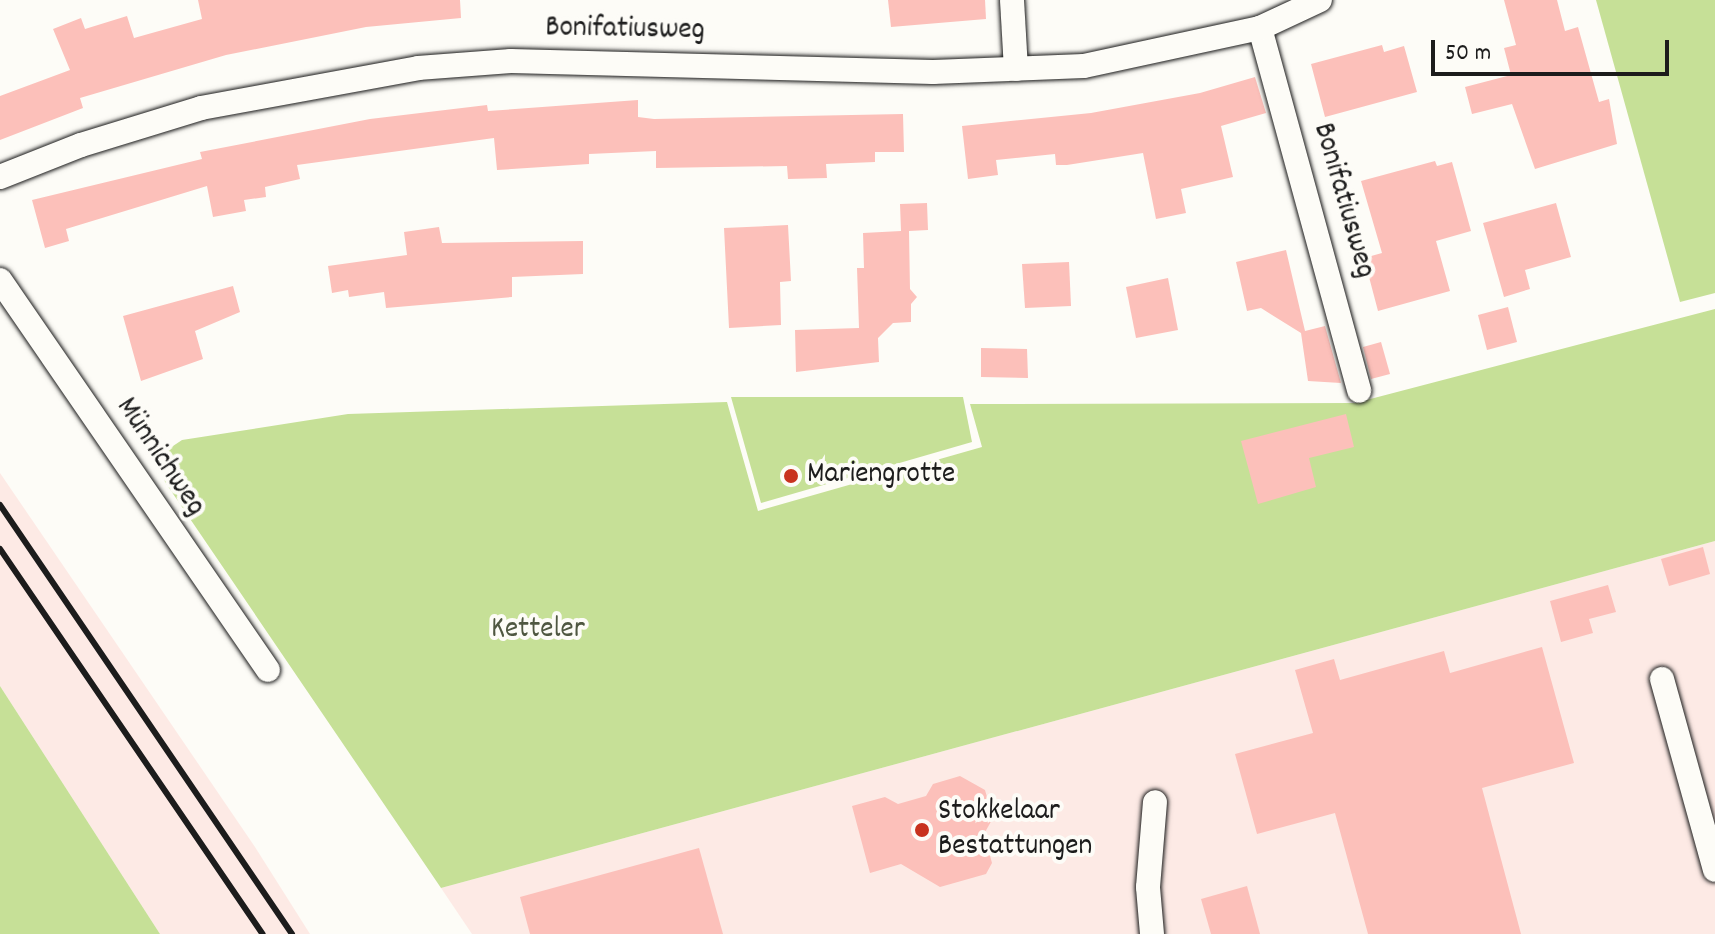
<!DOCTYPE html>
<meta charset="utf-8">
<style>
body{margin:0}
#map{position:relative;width:1715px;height:934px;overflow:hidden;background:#fdfcf7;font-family:Dekko,sans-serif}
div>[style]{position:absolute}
.built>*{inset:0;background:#fdeae5}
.green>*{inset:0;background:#c6e097}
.building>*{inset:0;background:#fcc0ba}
.roads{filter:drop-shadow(0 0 2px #1c1c1c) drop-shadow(0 0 2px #1c1c1c)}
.street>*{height:24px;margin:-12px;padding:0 12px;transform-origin:12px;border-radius:12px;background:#fdfcf7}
.rail>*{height:6px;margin:-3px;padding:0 3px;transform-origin:3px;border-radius:3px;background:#1c1c1c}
.dots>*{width:22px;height:22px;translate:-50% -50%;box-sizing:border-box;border:4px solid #fdfcf7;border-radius:50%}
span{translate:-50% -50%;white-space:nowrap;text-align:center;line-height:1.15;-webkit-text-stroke:8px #fdfcf7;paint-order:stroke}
.street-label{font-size:30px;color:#1c1c1c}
.poi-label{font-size:30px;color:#1c1c1c}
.left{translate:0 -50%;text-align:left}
.park-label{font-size:30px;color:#4f5741}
.scale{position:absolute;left:1431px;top:40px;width:238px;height:36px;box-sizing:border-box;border:4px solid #1c1c1c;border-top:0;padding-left:10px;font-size:24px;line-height:28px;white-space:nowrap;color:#1c1c1c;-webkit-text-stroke:6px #fdfcf7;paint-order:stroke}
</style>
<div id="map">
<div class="built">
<div style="clip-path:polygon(0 473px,255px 847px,310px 934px,160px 934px,0 686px)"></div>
<div style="clip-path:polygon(1715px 541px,1715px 934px,472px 934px,441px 888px)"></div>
</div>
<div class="green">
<div style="clip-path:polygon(1596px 0,1715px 0,1715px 293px,1680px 302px)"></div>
<div style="clip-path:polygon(1715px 309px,1715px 541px,441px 888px,165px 482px,161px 465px,167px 450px,182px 440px,348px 414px,727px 402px,758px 511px,982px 447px,970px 404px,1355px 403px)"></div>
<div style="clip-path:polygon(731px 397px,963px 397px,972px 442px,761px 503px)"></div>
<div style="clip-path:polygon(0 686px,160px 934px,0 934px)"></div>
</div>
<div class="building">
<div style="clip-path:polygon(198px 0,460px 0,461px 18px,366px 27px,226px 55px,80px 98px,83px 108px,0 140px,0 96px,70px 70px,53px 29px,81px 18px,85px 29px,127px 16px,134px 38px,202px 19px)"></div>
<div style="clip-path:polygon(888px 0,985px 0,986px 19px,891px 27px)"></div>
<div style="clip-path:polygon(1504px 0,1557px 0,1565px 31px,1578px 27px,1599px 102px,1609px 99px,1617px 144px,1535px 169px,1512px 104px,1472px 114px,1465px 87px,1511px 75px,1504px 48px,1516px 45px)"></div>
<div style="clip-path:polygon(1382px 45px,1384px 52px,1404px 46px,1417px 92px,1325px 117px,1311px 64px)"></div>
<div style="clip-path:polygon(1255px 77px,1266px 113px,1221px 126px,1233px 177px,1181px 189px,1186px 213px,1156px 219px,1143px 153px,1067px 165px,1056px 165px,1055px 154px,996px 160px,998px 175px,968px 179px,962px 126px,1091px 113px,1200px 93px)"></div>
<div style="clip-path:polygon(638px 100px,638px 117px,654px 119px,903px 114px,904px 152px,875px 152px,875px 162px,826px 164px,827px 178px,788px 179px,787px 166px,656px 168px,656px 151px,589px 154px,589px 164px,497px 170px,494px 138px,297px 165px,300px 179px,265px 187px,266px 197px,244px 200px,246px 211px,213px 217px,207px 186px,66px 229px,69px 241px,45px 248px,32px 200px,202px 159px,200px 152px,370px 119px,487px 105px,488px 111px)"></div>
<div style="clip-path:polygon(1435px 161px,1437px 166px,1452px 162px,1471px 231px,1436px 241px,1450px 291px,1378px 311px,1364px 258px,1382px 253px,1361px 181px)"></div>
<div style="clip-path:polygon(927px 203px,928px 230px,909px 231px,910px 289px,917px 297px,911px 304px,911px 322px,893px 323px,878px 338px,879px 362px,796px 372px,795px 330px,859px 328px,857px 268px,864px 268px,863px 233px,901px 231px,900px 204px)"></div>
<div style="clip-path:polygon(1556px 203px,1571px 257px,1525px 270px,1530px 289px,1504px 297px,1483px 223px)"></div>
<div style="clip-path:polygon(788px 225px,791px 281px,780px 282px,781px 325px,729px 328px,724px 228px)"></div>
<div style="clip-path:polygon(439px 227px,442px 243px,583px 241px,583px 274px,512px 277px,512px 297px,386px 308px,384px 292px,349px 297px,348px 290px,332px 293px,328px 266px,407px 255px,404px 232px)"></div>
<div style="clip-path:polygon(1286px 250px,1305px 331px,1325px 326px,1341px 383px,1308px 381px,1301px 333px,1261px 308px,1247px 311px,1236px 262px)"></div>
<div style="clip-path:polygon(1069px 262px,1071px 306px,1025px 308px,1022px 264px)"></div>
<div style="clip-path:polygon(1168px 278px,1178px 330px,1136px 338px,1126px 287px)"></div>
<div style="clip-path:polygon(233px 286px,240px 312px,195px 331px,203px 359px,141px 381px,123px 316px)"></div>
<div style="clip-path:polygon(1508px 307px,1517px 342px,1487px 350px,1478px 315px)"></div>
<div style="clip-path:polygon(1381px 342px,1390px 374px,1371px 379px,1363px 347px)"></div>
<div style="clip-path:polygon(981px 348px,1027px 349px,1028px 378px,981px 377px)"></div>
<div style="clip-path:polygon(1346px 414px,1354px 447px,1309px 458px,1316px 487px,1258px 504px,1241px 441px)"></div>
<div style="clip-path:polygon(1703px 547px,1710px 574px,1669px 586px,1661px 559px)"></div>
<div style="clip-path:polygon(1608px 585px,1616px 612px,1589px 619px,1593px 633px,1561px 642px,1550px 601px)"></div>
<div style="clip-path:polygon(1542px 647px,1574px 763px,1482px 788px,1521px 934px,1368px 934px,1335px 813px,1257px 834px,1235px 754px,1313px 733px,1295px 670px,1334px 659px,1340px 680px,1444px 651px,1450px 673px)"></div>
<div style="clip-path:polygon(960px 776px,985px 790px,993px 818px,984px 834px,992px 863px,986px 874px,940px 887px,901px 864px,870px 873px,852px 806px,885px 797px,898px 804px,926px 796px,933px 784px)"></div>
<div style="clip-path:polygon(699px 848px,723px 934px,530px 934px,520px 897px)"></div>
<div style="clip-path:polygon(1247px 886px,1260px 934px,1211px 934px,1201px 899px)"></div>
</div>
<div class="roads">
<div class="street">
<div style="left:1012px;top:0;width:69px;rotate:86.7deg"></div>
<div style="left:1260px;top:28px;width:376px;rotate:74.7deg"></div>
<div style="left:0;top:177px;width:87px;rotate:-21.6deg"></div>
<div style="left:81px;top:145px;width:126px;rotate:-17.1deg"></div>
<div style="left:201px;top:108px;width:221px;rotate:-10.4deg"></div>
<div style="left:418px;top:68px;width:93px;rotate:-4.3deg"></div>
<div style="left:511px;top:61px;width:422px;rotate:1.5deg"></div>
<div style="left:933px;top:72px;width:151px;rotate:-2.3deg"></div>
<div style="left:1084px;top:66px;width:180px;rotate:-12.2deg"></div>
<div style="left:1260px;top:28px;width:66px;rotate:-25deg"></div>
<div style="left:0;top:280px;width:473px;rotate:55.5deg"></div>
<div style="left:1662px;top:679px;width:198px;rotate:74.5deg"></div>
<div style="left:1152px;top:934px;width:47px;rotate:-94.9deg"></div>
<div style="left:1148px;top:887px;width:85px;rotate:-85.3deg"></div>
</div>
</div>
<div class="rail">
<div style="left:0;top:505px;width:519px;rotate:55.76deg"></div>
<div style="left:0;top:549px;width:466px;rotate:55.7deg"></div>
</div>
<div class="dots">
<div style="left:791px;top:476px;background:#c8321e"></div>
<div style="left:922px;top:830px;background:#c8321e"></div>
</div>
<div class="street-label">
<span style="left:625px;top:31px;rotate:1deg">Bonifatiusweg</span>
<span style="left:1342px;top:201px;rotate:74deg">Bonifatiusweg</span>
<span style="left:159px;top:458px;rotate:56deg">Münnichweg</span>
</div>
<div class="poi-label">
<span class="left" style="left:807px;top:476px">Mariengrotte</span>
<span class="left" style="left:938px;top:830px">Stokkelaar<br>Bestattungen</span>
</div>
<div class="park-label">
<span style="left:538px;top:631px">Ketteler</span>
</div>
<div class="scale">50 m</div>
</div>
